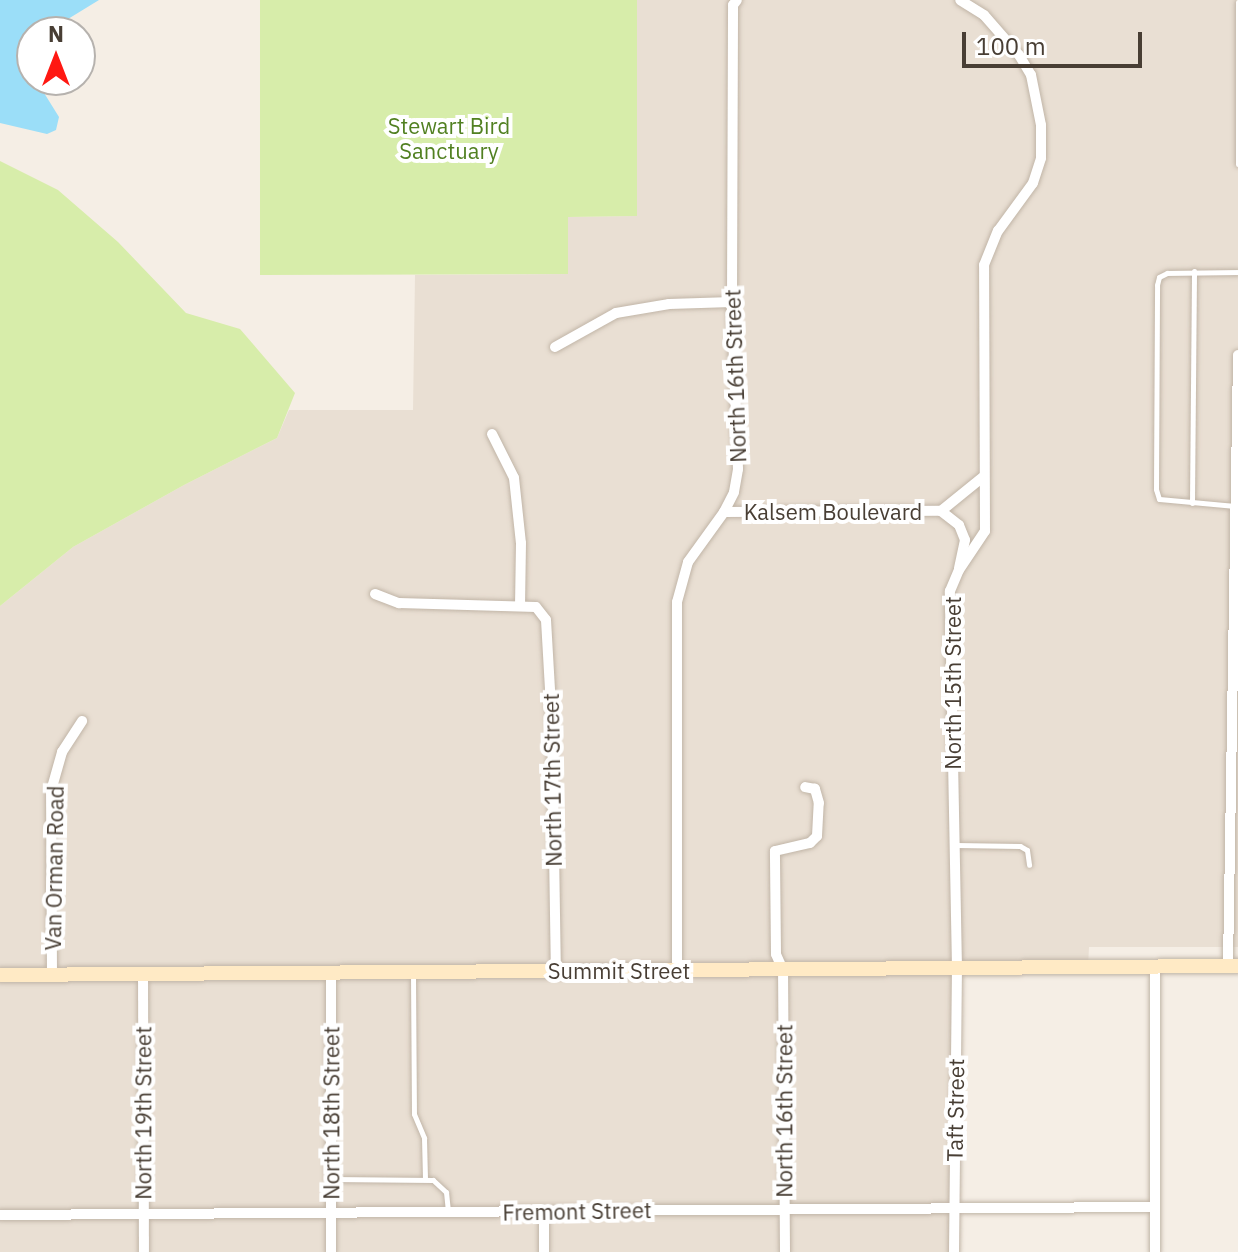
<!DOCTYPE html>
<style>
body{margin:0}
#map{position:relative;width:1238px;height:1252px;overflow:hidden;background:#f5eee5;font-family:"IBM Plex Sans",sans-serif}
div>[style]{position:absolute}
.residential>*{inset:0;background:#e9dfd3}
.green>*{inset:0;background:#d7edaa}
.water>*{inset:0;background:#9bdef8}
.roads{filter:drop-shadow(0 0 2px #c1b5a7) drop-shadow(0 0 2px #c1b5a7)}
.service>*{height:5px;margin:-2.5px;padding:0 2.5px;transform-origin:2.5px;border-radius:2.5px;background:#fff}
.minor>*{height:10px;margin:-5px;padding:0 5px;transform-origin:5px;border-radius:5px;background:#fff}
.secondary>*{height:14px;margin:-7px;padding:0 7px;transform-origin:7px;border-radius:7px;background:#ffeac5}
span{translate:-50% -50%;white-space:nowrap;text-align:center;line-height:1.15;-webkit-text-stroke:8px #fff;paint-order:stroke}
.park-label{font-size:22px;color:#518021}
.street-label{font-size:22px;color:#483e34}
.north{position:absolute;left:16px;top:16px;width:80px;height:80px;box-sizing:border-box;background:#fff;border:2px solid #b6b2ae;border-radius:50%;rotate:0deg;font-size:22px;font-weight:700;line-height:32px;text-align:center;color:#483e34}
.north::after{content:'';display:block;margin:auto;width:28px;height:36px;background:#ff1812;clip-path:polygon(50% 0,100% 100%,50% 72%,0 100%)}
.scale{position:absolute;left:962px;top:32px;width:180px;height:36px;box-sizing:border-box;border:4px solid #483e34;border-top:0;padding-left:10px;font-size:24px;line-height:28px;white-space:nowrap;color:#483e34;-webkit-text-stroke:6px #fff;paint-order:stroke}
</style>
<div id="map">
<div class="residential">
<div style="clip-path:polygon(637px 0,1238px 0,1238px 947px,1089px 947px,1088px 967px,957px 968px,954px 1252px,0 1252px,0 606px,73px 547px,184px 485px,277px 438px,289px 410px,413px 410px,415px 275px,568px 274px,568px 217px,637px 216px)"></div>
</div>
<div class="green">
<div style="clip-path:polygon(260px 0,637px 0,637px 216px,568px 217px,568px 274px,260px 275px)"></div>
<div style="clip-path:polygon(0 161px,58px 190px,118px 242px,186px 313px,240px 329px,295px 393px,277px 438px,184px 485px,73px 547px,0 606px)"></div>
</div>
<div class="water">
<div style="clip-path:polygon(0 0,99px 0,68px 19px,60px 32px,32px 32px,32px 80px,36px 80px,59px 117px,56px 130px,47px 134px,0 123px)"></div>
</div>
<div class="roads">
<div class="service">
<div style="left:1238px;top:2px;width:162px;rotate:90deg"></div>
<div style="left:1192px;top:503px;width:232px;rotate:-89.5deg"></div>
<div style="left:1235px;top:506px;width:76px;rotate:-174.7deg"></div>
<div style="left:1159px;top:499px;width:10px;rotate:-107deg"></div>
<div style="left:1156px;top:489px;width:204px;rotate:-89.7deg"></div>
<div style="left:1157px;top:285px;width:8px;rotate:-76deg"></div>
<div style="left:1159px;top:277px;width:9px;rotate:-27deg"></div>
<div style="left:1167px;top:273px;width:71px;rotate:-0.8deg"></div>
<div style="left:956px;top:845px;width:64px;rotate:0.9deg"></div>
<div style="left:1020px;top:846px;width:8px;rotate:30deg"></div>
<div style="left:1027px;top:850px;width:15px;rotate:82deg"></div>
<div style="left:413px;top:974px;width:140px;rotate:89.6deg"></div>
<div style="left:414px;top:1114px;width:26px;rotate:67deg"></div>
<div style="left:424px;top:1138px;width:41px;rotate:88.6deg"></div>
<div style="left:332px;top:1179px;width:101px;rotate:0.6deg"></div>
<div style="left:433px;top:1180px;width:18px;rotate:43deg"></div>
<div style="left:446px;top:1192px;width:19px;rotate:84deg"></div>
</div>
<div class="minor">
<div style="left:555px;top:347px;width:70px;rotate:-29.1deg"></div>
<div style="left:616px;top:313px;width:54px;rotate:-9.6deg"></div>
<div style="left:669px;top:304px;width:63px;rotate:-1.8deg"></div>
<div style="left:492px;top:434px;width:49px;rotate:63.4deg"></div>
<div style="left:514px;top:478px;width:65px;rotate:83.9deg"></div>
<div style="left:521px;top:543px;width:63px;rotate:90.9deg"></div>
<div style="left:941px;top:511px;width:23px;rotate:38deg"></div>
<div style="left:959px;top:525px;width:16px;rotate:68deg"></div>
<div style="left:965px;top:540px;width:29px;rotate:102deg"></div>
<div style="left:724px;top:512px;width:217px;rotate:-0.3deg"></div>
<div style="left:941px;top:511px;width:55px;rotate:-39.1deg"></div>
<div style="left:375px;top:594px;width:26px;rotate:21deg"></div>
<div style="left:399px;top:603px;width:137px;rotate:1.7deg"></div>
<div style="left:536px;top:607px;width:16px;rotate:52deg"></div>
<div style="left:546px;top:620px;width:103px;rotate:86.7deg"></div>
<div style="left:552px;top:723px;width:249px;rotate:89.1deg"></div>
<div style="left:1228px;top:966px;width:611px;rotate:-89.06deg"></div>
<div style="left:677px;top:971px;width:369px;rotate:-90deg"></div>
<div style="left:677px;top:602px;width:41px;rotate:-74.6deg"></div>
<div style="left:688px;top:562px;width:62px;rotate:-54.2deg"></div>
<div style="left:724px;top:512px;width:22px;rotate:-63deg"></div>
<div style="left:734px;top:492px;width:23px;rotate:-80deg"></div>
<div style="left:738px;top:469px;width:167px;rotate:-92.1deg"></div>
<div style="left:732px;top:302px;width:297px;rotate:-89.8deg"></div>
<div style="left:733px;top:5px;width:6px;rotate:-51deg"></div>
<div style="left:143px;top:973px;width:279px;rotate:89.8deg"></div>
<div style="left:331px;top:973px;width:279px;rotate:90deg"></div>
<div style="left:52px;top:974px;width:183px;rotate:-90.3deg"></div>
<div style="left:51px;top:791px;width:41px;rotate:-74.2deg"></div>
<div style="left:62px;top:752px;width:37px;rotate:-57deg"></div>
<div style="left:544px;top:1211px;width:41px;rotate:90deg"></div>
<div style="left:0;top:1215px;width:1155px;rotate:-0.4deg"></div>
<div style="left:785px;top:1252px;width:282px;rotate:-90.4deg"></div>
<div style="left:783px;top:970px;width:17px;rotate:-114deg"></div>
<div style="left:776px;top:954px;width:103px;rotate:-90.6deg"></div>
<div style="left:775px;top:851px;width:36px;rotate:-13deg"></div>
<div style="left:810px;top:843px;width:10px;rotate:-45deg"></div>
<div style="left:817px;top:836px;width:33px;rotate:-87deg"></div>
<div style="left:819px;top:803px;width:15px;rotate:-106deg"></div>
<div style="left:815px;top:789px;width:10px;rotate:-169deg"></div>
<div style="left:954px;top:1252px;width:284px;rotate:-89.4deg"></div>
<div style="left:957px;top:968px;width:377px;rotate:-91.1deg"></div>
<div style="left:950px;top:591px;width:23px;rotate:-67deg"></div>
<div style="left:959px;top:570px;width:47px;rotate:-56.3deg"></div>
<div style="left:985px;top:531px;width:266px;rotate:-90.2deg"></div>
<div style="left:984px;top:265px;width:37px;rotate:-68deg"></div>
<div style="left:998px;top:231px;width:59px;rotate:-53.9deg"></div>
<div style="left:1033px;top:183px;width:26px;rotate:-72deg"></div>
<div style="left:1041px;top:158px;width:33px;rotate:-90deg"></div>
<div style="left:1041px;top:125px;width:51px;rotate:-101.3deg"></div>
<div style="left:1031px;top:75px;width:23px;rotate:-121deg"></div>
<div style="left:1019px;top:55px;width:53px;rotate:-131.2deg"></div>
<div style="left:984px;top:15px;width:28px;rotate:-148deg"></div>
<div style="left:1155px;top:1252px;width:285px;rotate:-90deg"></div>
</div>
<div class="secondary">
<div style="left:0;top:975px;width:1238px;rotate:-0.42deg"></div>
</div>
</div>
<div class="park-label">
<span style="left:449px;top:138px">Stewart Bird<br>Sanctuary</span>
</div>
<div class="street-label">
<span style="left:735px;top:376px;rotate:-92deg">North 16th Street</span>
<span style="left:833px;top:512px">Kalsem Boulevard</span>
<span style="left:953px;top:683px;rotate:-90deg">North 15th Street</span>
<span style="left:552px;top:780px;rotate:-91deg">North 17th Street</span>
<span style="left:54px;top:868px;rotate:-89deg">Van Orman Road</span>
<span style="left:619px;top:971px">Summit Street</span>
<span style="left:955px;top:1110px;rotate:-89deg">Taft Street</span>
<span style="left:784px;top:1111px;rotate:-90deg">North 16th Street</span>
<span style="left:143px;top:1113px;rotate:-90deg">North 19th Street</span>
<span style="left:331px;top:1113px;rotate:-90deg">North 18th Street</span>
<span style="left:577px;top:1211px;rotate:-1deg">Fremont Street</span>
</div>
<div class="north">N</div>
<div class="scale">100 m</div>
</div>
